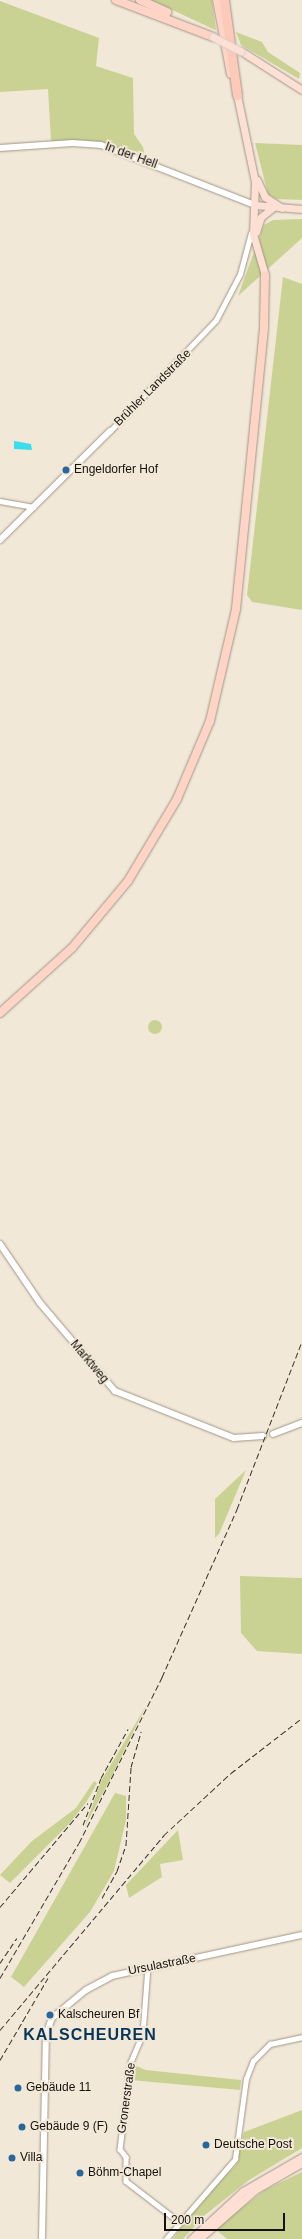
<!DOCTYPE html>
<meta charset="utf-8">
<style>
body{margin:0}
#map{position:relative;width:302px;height:2239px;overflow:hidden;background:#f2e8d8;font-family:Arial,sans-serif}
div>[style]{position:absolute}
.green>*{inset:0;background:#cad293}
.round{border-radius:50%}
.water>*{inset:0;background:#39ddec}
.roads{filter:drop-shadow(0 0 1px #a09687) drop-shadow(0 0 1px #a09687)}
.minor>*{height:4.5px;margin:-2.25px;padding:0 2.25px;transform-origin:2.25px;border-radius:2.25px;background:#fff}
.tertiary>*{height:6px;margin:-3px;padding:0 3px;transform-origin:3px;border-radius:3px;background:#fff}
.primary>*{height:7px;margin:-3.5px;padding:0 3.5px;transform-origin:3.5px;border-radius:3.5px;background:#fedfd4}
.trunk>*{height:8px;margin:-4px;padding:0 4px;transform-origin:4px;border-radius:4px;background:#fed4c6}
.motorway>*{height:9px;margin:-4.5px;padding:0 4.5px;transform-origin:4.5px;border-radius:4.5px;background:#fdc9b8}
.rail>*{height:1px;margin-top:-0.5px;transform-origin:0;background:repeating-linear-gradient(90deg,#38332d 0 6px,transparent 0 9px)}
.bridges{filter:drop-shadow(0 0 1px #d0d0cf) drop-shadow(0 0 1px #d0d0cf)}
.primary-bridge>*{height:7px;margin:-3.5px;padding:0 3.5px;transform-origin:3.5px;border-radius:3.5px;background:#fedfd4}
.dots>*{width:11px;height:11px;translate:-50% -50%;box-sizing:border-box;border:2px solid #f2e8d8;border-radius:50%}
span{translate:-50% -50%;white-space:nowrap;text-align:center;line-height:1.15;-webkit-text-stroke:4px #f2e8d8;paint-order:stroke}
.street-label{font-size:12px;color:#16120d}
.poi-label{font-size:12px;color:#16120d}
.left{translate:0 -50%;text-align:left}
.district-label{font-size:16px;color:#07355a;font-weight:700;letter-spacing:1px}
.scale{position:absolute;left:164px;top:2213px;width:121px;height:18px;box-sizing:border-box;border:2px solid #16120d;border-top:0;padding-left:5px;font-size:12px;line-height:14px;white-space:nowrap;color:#16120d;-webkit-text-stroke:3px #f2e8d8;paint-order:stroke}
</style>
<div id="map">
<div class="green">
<div style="clip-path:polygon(151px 0,212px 0,216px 30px,211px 28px)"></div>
<div style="clip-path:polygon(0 1px,99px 38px,96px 66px,133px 78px,134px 134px,143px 147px,145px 158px,106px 143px,51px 141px,48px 89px,0 92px)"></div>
<div style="clip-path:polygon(236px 32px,262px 42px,268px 52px,300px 73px,299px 79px,241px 45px)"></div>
<div style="clip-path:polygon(255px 143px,302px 145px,302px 200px,276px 199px,268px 194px)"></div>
<div style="clip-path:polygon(302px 219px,302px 238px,238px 296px,264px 225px,273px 220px)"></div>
<div style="clip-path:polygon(283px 277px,302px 284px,302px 610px,252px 602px,247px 595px)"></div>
<div class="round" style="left:148px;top:1020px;width:14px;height:14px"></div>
<div style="clip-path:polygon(246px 1470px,219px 1534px,215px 1538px,215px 1499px)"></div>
<div style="clip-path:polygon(240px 1576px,302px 1578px,302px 1654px,257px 1651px,241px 1633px)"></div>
<div style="clip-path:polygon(146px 1706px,111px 1778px,85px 1826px,101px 1781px)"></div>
<div style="clip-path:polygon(94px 1781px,97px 1783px,87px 1801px,70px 1823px,10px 1883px,0 1875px,32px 1841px,76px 1808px)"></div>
<div style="clip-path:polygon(115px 1793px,126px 1796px,126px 1820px,114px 1871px,90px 1912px,24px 1987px,11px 1977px)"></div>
<div style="clip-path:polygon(178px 1830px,183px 1860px,160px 1864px,162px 1877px,129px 1898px,126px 1885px)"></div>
<div style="clip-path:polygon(134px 2065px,146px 2070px,241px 2080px,240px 2090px,130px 2080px)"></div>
<div style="clip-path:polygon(302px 2110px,302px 2148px,249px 2180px,205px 2215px,183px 2239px,173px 2239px,197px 2205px,236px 2165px,244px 2132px)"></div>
<div style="clip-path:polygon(302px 2172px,302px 2239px,227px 2239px,215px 2229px,265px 2190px)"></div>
</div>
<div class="water">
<div style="clip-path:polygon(14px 441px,31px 444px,32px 450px,14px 449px)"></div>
</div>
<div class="roads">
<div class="minor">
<div style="left:110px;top:431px;width:153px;rotate:-46.3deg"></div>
<div style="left:216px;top:320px;width:52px;rotate:-62.4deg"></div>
<div style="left:240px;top:274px;width:42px;rotate:-75deg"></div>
<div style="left:0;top:501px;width:34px;rotate:10deg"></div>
<div style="left:148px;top:1967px;width:67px;rotate:94.3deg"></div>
<div style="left:143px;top:2034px;width:30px;rotate:113deg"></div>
<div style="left:131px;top:2062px;width:88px;rotate:97.2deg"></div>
<div style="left:120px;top:2149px;width:10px;rotate:53deg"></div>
<div style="left:126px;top:2157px;width:24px;rotate:90deg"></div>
<div style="left:126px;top:2181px;width:66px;rotate:37.6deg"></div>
<div style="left:166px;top:2239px;width:106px;rotate:-49.2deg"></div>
<div style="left:235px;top:2159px;width:81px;rotate:-82.2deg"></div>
<div style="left:246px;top:2079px;width:19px;rotate:-69deg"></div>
<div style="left:253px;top:2061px;width:24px;rotate:-45deg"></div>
<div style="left:270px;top:2044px;width:33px;rotate:-12deg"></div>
</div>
<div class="tertiary">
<div style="left:0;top:148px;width:73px;rotate:-3.9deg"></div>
<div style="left:73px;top:143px;width:28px;rotate:4deg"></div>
<div style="left:101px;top:145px;width:165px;rotate:21.3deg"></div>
<div style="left:0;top:540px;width:155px;rotate:-44.7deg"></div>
<div style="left:0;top:1244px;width:71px;rotate:55.9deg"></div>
<div style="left:40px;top:1303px;width:116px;rotate:49.6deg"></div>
<div style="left:115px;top:1391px;width:128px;rotate:21.6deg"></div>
<div style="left:234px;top:1438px;width:29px;rotate:-4deg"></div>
<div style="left:273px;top:1434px;width:31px;rotate:-21deg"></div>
<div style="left:42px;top:2239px;width:204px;rotate:-88.9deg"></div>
<div style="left:46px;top:2035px;width:18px;rotate:-71deg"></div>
<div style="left:52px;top:2018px;width:44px;rotate:-39.5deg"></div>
<div style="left:86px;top:1990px;width:30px;rotate:-28deg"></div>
<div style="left:112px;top:1976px;width:194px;rotate:-12.2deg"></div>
</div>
<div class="primary">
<div style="left:241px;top:51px;width:72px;rotate:32.6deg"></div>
<div style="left:237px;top:95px;width:89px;rotate:78.3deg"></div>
<div style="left:255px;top:182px;width:52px;rotate:92.2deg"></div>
<div style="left:253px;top:234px;width:43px;rotate:73.7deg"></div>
<div style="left:257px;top:180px;width:19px;rotate:65deg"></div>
<div style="left:265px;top:197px;width:20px;rotate:33deg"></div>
<div style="left:255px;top:205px;width:47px;rotate:4.9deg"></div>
<div style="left:256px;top:232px;width:16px;rotate:-72deg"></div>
<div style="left:261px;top:217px;width:14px;rotate:-39deg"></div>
<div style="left:191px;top:2239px;width:71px;rotate:-42.7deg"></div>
<div style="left:243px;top:2191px;width:68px;rotate:-30deg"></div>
<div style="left:199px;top:2239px;width:74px;rotate:-41.2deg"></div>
<div style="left:255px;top:2190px;width:54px;rotate:-29.9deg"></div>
</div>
<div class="trunk">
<div style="left:116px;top:0;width:104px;rotate:20.9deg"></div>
<div style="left:140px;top:0;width:30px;rotate:24deg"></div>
<div style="left:217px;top:0;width:75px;rotate:79.3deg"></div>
<div style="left:0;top:1013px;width:97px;rotate:-42.1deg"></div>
<div style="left:72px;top:948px;width:87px;rotate:-50.1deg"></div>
<div style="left:128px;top:881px;width:96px;rotate:-59.1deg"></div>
<div style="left:177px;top:799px;width:85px;rotate:-67.1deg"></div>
<div style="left:210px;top:721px;width:115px;rotate:-76.9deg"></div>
<div style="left:236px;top:609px;width:283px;rotate:-84.3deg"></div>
<div style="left:264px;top:327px;width:52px;rotate:-88.9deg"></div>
</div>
<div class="motorway">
<div style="left:224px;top:0;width:96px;rotate:82.2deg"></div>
</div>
</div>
<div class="rail">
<div style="left:83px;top:1825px;width:50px;rotate:-69deg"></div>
<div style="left:101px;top:1778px;width:56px;rotate:-61.1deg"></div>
<div style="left:102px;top:1898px;width:31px;rotate:-61deg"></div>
<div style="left:117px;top:1871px;width:28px;rotate:-71deg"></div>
<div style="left:126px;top:1845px;width:78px;rotate:-86.3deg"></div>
<div style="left:131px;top:1767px;width:37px;rotate:-74deg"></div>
<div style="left:0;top:1907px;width:136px;rotate:-49.8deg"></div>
<div style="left:0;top:1963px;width:30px;rotate:-56deg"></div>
<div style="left:0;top:1978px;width:156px;rotate:-59.7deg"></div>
<div style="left:79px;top:1843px;width:186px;rotate:-63.4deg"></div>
<div style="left:162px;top:1677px;width:184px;rotate:-65.9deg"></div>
<div style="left:237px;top:1509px;width:180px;rotate:-68.8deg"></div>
<div style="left:0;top:2030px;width:255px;rotate:-49.9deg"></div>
<div style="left:164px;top:1835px;width:91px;rotate:-42.8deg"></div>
<div style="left:231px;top:1773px;width:90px;rotate:-37.8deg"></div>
<div style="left:0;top:2060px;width:95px;rotate:-59.7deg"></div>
</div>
<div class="bridges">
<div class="primary-bridge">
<div style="left:213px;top:37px;width:31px;rotate:27deg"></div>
</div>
</div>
<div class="dots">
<div style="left:66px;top:470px;background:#28679d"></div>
<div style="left:50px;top:2015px;background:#28679d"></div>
<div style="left:18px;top:2088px;background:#28679d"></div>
<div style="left:22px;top:2127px;background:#28679d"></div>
<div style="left:206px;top:2145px;background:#28679d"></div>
<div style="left:12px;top:2158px;background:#28679d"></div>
<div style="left:80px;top:2173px;background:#28679d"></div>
</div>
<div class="street-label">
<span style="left:131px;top:156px;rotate:20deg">In der Hell</span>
<span style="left:153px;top:388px;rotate:-45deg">Brühler Landstraße</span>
<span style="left:89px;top:1362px;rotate:50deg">Marktweg</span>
<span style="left:162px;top:1965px;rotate:-11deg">Ursulastraße</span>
<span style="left:127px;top:2098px;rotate:-82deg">Gronerstraße</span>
</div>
<div class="poi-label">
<span class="left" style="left:74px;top:470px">Engeldorfer Hof</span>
<span class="left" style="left:58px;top:2015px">Kalscheuren Bf</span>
<span class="left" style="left:26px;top:2088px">Gebäude 11</span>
<span class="left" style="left:30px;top:2127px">Gebäude 9 (F)</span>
<span class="left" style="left:214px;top:2145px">Deutsche Post</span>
<span class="left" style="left:20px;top:2158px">Villa</span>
<span class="left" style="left:88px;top:2173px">Böhm-Chapel</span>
</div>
<div class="district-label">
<span style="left:90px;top:2035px">KALSCHEUREN</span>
</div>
<div class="scale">200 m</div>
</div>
